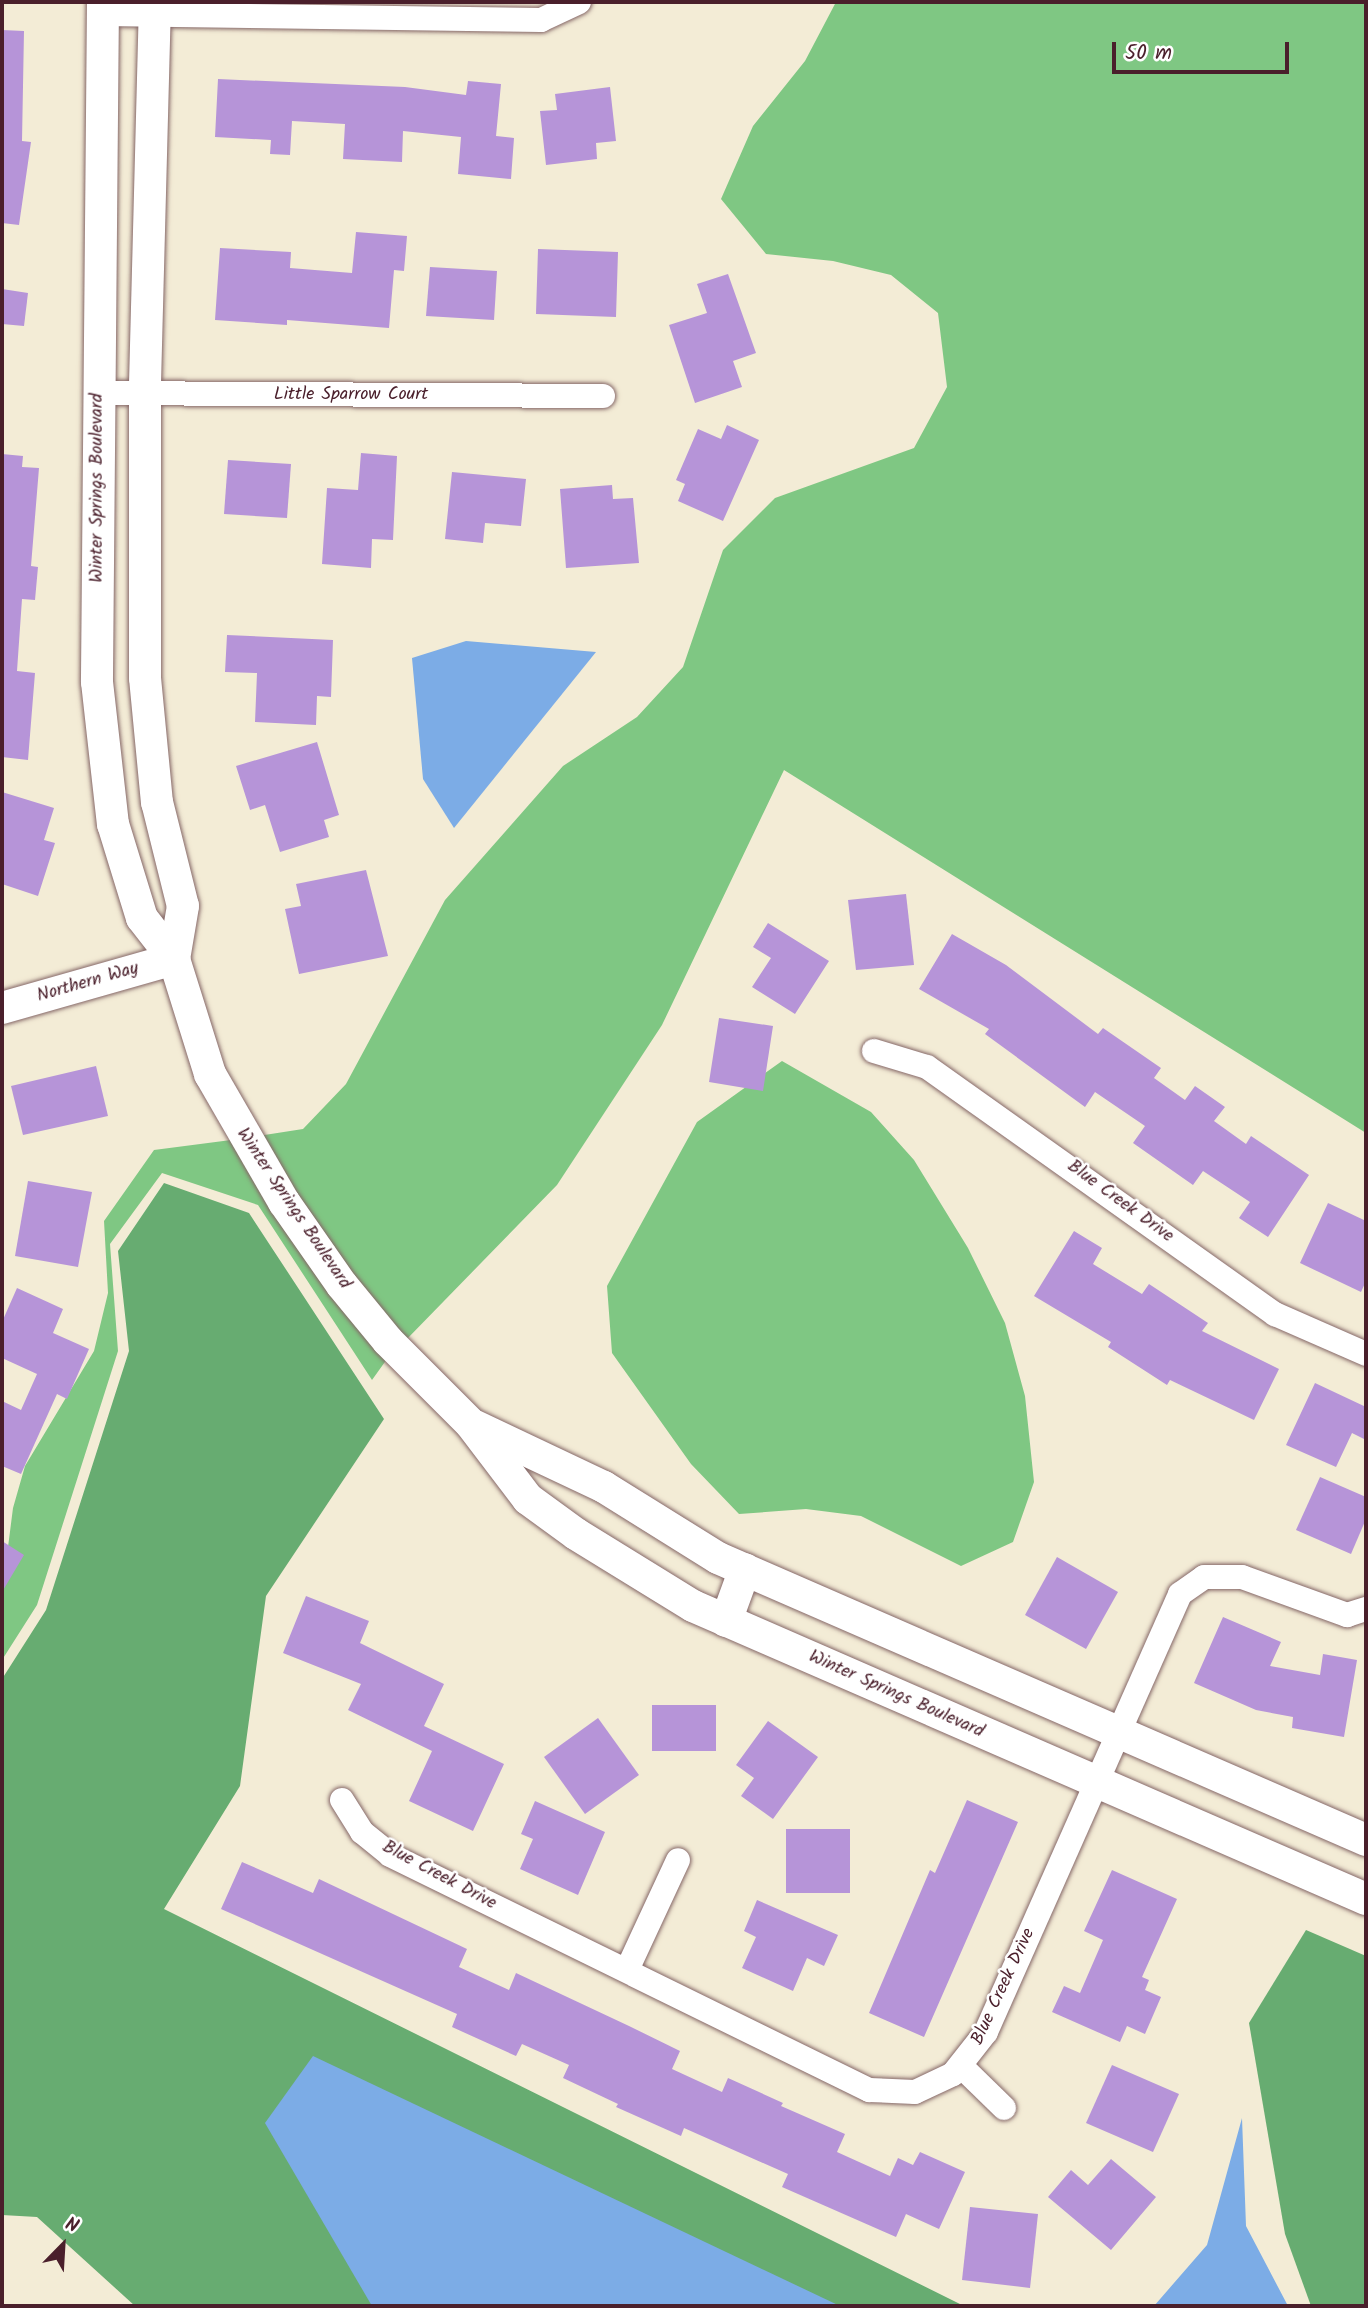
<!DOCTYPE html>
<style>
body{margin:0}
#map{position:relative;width:1368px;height:2308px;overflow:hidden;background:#f3ecd6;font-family:Kalam,sans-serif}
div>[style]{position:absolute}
.green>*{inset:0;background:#7fc783}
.forest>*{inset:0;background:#67ac71}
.water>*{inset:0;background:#7cace6}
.building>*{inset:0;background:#b694d8}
.roads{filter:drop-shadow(0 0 2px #856767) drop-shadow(0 0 2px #856767)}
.minor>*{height:24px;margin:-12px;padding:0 12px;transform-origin:12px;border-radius:12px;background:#fff}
.tertiary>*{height:32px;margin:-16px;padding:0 16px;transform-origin:16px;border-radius:16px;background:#fff}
span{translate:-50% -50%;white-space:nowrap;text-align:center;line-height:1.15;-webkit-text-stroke:5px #fff;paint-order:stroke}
.street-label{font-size:18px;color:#4a1f2b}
.frame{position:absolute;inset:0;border:4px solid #4a1f2b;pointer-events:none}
.north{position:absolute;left:28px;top:2210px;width:70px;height:70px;-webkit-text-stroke:5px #fff;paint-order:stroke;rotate:24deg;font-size:19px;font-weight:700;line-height:28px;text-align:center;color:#4a1f2b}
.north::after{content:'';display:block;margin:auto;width:24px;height:32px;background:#4a1f2b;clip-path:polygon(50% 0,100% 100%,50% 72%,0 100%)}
.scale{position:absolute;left:1112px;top:42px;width:177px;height:32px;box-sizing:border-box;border:4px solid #4a1f2b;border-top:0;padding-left:9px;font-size:21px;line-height:24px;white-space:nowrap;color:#4a1f2b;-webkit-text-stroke:5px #fff;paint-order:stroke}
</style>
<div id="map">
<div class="green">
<div style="clip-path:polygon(836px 2px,1366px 2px,1366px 1133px,784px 770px,662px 1025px,557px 1185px,406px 1340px,352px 1276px,258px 1136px,303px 1129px,346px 1084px,445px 900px,563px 766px,637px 717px,683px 667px,723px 550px,775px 498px,914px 448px,947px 387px,938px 313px,891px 275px,833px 261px,766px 254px,721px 199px,753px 126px,805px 61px)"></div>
<div style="clip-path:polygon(782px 1061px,871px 1112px,914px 1160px,968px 1248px,1005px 1323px,1025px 1396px,1034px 1482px,1013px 1542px,961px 1566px,861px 1516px,806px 1509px,739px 1514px,691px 1464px,612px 1353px,607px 1286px,697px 1122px)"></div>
<div style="clip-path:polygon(231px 1140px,267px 1200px,387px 1359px,372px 1380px,258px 1205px,162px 1173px,110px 1244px,118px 1351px,37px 1605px,2px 1660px,2px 1594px,13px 1508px,25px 1466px,94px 1351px,108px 1293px,104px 1221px,154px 1150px)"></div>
</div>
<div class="forest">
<div style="clip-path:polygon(164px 1183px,249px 1213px,384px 1419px,266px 1596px,240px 1786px,164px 1909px,964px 2306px,135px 2306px,37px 2217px,2px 2215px,2px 1679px,46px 1610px,129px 1351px,118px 1251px)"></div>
<div style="clip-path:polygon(1306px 1930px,1366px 1956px,1366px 2306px,1311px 2306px,1285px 2234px,1249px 2023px)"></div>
</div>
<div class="water">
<div style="clip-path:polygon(466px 641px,596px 652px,454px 828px,423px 779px,412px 658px)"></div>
<div style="clip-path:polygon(313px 2056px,840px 2306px,372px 2306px,265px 2123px)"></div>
<div style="clip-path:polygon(1242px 2118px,1246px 2226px,1288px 2306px,1154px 2306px,1207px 2245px)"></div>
</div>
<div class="building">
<div style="clip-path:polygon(2px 30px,24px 31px,22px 141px,31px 142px,19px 225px,2px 223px)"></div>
<div style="clip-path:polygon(218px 79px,405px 87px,466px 95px,468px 81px,501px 84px,496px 136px,514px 138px,511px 179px,458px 174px,461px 137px,403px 131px,402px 162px,343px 159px,345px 124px,292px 121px,290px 155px,270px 154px,271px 140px,215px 137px)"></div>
<div style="clip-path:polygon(610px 87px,616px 141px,596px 143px,597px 159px,546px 165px,540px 111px,557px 110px,555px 94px)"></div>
<div style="clip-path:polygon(356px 232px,407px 236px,404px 271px,394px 270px,389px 328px,287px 320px,287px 325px,215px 320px,220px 248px,291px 252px,290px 268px,352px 273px)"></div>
<div style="clip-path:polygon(538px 249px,618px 252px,616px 317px,536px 314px)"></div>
<div style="clip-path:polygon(430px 267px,497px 271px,494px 320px,426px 316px)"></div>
<div style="clip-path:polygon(728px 274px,756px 353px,733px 361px,742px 387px,695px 403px,669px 325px,707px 313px,697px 284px)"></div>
<div style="clip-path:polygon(2px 289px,28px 293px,24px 326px,2px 324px)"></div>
<div style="clip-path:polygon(727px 425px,759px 440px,723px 521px,678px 501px,685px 484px,676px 480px,698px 429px,721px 439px)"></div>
<div style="clip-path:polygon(361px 453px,397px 456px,393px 540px,372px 539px,371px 568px,322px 564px,327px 488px,358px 490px)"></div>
<div style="clip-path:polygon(2px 454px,23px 456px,22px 467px,39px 468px,31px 566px,38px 567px,35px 600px,22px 599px,17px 671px,35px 673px,28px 760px,2px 757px)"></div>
<div style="clip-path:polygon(228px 460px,291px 464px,287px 518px,224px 514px)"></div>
<div style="clip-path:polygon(452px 472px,526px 479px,521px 526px,485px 523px,483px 543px,445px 539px)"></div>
<div style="clip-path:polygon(612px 485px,613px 499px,633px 498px,639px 563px,566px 568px,560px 489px)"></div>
<div style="clip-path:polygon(227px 635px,333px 640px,331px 697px,317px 696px,316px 725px,255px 722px,257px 673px,225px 672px)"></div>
<div style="clip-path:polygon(317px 742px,339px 815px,324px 820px,329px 837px,280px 852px,265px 805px,250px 810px,236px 766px)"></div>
<div style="clip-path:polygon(2px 792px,54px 808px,44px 840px,55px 843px,38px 896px,2px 884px)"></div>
<div style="clip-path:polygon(366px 870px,388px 956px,299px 974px,285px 909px,301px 906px,296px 884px)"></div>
<div style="clip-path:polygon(906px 894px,914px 965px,856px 970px,848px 900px)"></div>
<div style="clip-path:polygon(768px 923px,829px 961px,795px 1014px,752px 987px,771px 958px,753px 947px)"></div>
<div style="clip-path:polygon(952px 934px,1006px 965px,1098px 1034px,1103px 1028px,1161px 1068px,1154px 1078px,1185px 1100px,1195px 1086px,1225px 1107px,1214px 1121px,1246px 1144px,1251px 1136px,1309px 1175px,1268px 1237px,1239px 1218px,1250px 1202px,1203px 1171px,1193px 1185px,1133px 1143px,1145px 1126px,1095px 1092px,1085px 1107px,985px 1034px,989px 1029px,919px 989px)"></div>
<div style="clip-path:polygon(719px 1018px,773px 1026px,763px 1091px,709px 1082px)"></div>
<div style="clip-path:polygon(96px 1066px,108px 1116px,23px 1135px,11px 1086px)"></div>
<div style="clip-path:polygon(28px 1181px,92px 1192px,78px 1267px,15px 1256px)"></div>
<div style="clip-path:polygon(1328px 1203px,1366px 1221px,1366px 1281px,1361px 1292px,1300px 1263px)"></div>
<div style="clip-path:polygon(1074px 1231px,1102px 1248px,1093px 1264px,1142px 1294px,1149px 1284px,1208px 1323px,1202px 1331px,1279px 1369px,1254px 1420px,1170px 1380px,1167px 1385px,1108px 1347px,1111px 1342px,1034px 1296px)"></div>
<div style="clip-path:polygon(17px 1288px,63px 1309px,53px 1333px,89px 1349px,67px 1399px,57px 1394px,21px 1474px,2px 1466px,2px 1401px,21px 1410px,37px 1374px,2px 1358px,2px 1322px)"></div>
<div style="clip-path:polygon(1315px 1383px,1366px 1407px,1366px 1440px,1352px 1433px,1336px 1467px,1286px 1445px)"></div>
<div style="clip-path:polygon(1320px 1477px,1366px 1497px,1366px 1519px,1351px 1554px,1296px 1530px)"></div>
<div style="clip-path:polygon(2px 1541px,24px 1555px,2px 1592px)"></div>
<div style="clip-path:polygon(1057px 1557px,1118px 1592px,1086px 1649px,1025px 1615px)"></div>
<div style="clip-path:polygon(306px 1596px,369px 1621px,360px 1643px,444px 1684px,424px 1726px,504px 1764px,473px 1831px,409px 1801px,432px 1751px,348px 1710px,361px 1684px,283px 1653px)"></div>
<div style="clip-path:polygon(1223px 1617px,1281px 1642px,1270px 1666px,1320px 1675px,1323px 1654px,1357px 1660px,1344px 1737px,1292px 1728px,1293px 1717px,1256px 1710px,1194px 1683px)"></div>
<div style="clip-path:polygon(652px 1705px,716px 1705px,716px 1751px,652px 1751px)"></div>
<div style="clip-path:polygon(598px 1718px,639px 1775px,585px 1814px,544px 1757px)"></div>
<div style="clip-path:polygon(768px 1721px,818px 1757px,773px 1819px,741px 1796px,754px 1778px,736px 1765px)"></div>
<div style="clip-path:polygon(967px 1800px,1018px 1822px,924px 2037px,869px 2013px,930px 1870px,935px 1873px)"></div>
<div style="clip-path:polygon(535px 1801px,605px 1832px,578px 1895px,520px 1869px,533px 1839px,521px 1834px)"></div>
<div style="clip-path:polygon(786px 1829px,850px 1829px,850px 1893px,786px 1893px)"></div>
<div style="clip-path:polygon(242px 1862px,313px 1893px,319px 1879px,467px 1949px,459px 1967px,509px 1990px,516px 1973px,629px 2026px,680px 2051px,672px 2069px,722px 2092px,728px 2078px,783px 2103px,781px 2106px,845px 2134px,837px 2152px,890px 2176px,898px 2158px,913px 2165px,920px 2152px,965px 2172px,939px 2229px,906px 2214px,896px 2237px,782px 2187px,788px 2174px,684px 2128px,681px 2136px,616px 2107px,618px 2104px,563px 2078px,569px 2065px,522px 2044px,516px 2056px,452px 2027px,457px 2014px,221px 1909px)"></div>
<div style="clip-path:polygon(1112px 1870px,1177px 1899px,1142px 1977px,1149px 1980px,1145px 1990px,1161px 1997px,1145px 2034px,1127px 2026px,1120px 2042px,1052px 2012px,1064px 1986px,1080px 1993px,1103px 1940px,1084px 1931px)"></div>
<div style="clip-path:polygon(757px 1900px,838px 1935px,824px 1966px,807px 1958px,793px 1991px,742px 1968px,756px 1937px,744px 1931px)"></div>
<div style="clip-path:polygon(1112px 2065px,1179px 2094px,1153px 2152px,1086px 2123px)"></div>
<div style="clip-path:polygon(1111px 2159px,1156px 2197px,1111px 2250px,1048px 2197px,1071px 2170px,1088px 2185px)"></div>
<div style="clip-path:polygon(970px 2207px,1038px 2214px,1030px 2288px,962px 2280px)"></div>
</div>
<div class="roads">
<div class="minor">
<div style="left:103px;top:14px;width:438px;rotate:0.8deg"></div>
<div style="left:541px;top:20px;width:42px;rotate:-25.3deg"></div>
<div style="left:99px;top:393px;width:504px;rotate:0.34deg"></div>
<div style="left:874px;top:1051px;width:55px;rotate:16.8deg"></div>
<div style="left:927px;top:1067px;width:427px;rotate:35.4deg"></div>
<div style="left:1275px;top:1314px;width:99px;rotate:23.7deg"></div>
<div style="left:342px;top:1800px;width:38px;rotate:58deg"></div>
<div style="left:362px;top:1832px;width:36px;rotate:39deg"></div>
<div style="left:390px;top:1855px;width:534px;rotate:26.13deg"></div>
<div style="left:869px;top:2090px;width:46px;rotate:2.5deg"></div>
<div style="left:915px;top:2092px;width:42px;rotate:-25.3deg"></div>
<div style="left:953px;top:2074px;width:53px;rotate:-51.8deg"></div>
<div style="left:986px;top:2032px;width:479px;rotate:-66.1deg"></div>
<div style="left:1180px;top:1594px;width:29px;rotate:-35deg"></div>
<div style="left:1204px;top:1577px;width:38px"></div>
<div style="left:1242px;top:1577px;width:112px;rotate:19.9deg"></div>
<div style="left:1347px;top:1615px;width:20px;rotate:-18deg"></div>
<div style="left:627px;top:1970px;width:121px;rotate:-65.1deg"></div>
<div style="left:961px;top:2066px;width:60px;rotate:44.3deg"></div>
</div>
<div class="tertiary">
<div style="left:103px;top:2px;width:680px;rotate:90.51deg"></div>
<div style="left:97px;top:682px;width:143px;rotate:83.6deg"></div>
<div style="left:113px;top:824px;width:98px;rotate:72.9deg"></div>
<div style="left:142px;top:918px;width:52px;rotate:52deg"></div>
<div style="left:174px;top:959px;width:121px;rotate:72.6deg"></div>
<div style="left:210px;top:1074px;width:148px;rotate:60deg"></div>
<div style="left:284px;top:1202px;width:101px;rotate:55.1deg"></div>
<div style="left:342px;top:1285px;width:72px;rotate:50.6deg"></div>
<div style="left:388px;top:1341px;width:117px;rotate:45deg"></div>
<div style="left:471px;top:1424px;width:94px;rotate:52.8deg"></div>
<div style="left:528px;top:1499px;width:59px;rotate:36.1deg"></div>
<div style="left:576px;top:1534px;width:137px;rotate:31.6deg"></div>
<div style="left:693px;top:1606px;width:734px;rotate:23.53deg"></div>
<div style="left:155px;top:2px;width:393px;rotate:91.5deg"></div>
<div style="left:145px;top:395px;width:283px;rotate:90deg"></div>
<div style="left:145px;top:678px;width:125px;rotate:84.5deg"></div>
<div style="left:157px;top:802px;width:107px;rotate:76deg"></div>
<div style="left:183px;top:906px;width:54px;rotate:99.6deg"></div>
<div style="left:2px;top:1008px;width:179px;rotate:-15.9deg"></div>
<div style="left:475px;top:1426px;width:143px;rotate:25.3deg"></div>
<div style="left:604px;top:1487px;width:134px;rotate:31.9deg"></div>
<div style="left:718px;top:1558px;width:707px;rotate:23.52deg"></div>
<div style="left:726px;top:1621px;width:55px;rotate:-69.9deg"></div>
</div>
</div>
<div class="street-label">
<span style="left:351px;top:395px">Little Sparrow Court</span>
<span style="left:98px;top:488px;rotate:-90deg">Winter Springs Boulevard</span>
<span style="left:88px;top:983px;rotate:-16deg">Northern Way</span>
<span style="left:1120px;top:1202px;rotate:36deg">Blue Creek Drive</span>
<span style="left:293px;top:1209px;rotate:56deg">Winter Springs Boulevard</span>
<span style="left:896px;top:1695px;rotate:24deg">Winter Springs Boulevard</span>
<span style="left:439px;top:1876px;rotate:28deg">Blue Creek Drive</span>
<span style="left:1004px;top:1987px;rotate:-65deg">Blue Creek Drive</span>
</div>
<div class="frame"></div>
<div class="north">N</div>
<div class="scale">50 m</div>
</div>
